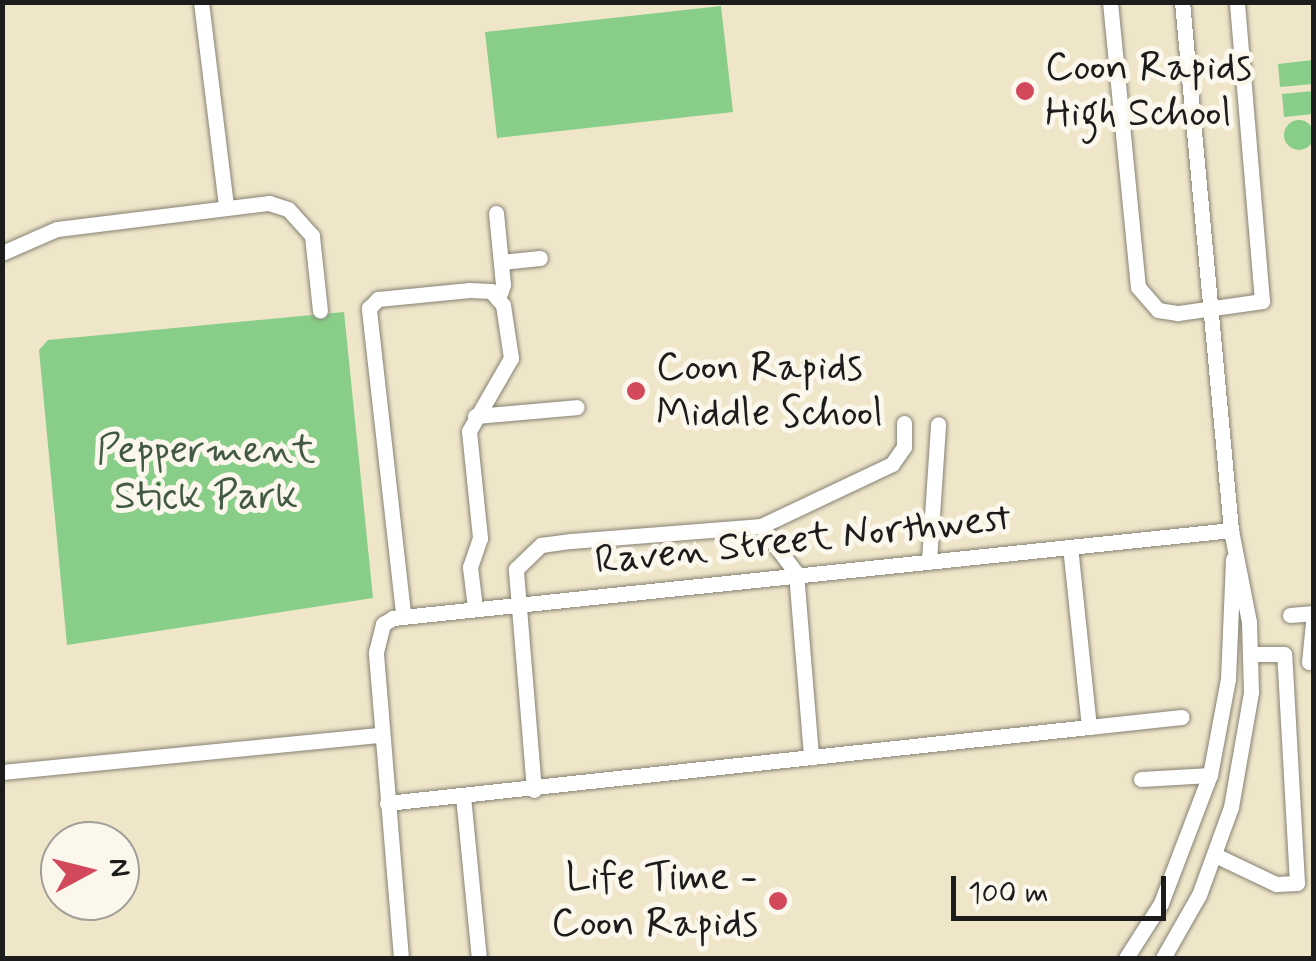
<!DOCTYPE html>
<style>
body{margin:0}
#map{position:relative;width:1316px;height:961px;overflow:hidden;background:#efe6ca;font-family:Mynerve,sans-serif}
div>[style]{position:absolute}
.green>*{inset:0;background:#88ce88}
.round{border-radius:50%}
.roads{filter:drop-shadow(0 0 2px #868173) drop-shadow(0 0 2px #868173)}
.minor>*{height:15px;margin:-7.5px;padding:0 7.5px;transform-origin:7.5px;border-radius:7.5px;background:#fff}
.dots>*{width:28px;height:28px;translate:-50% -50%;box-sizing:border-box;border:5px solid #fbf7ec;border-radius:50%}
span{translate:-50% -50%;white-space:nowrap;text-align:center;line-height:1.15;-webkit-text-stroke:10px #fbf7ec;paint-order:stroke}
.poi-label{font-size:40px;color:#1c1c1c}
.left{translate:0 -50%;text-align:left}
.right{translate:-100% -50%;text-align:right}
.park-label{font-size:40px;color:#425a42}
.street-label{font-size:40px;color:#1c1c1c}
.frame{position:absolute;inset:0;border:5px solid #1c1c1c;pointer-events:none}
.north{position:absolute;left:40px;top:821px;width:100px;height:100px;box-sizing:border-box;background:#fbf7ec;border:2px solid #a29f99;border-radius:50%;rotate:83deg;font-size:28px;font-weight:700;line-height:40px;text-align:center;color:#1c1c1c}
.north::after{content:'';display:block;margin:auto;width:35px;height:45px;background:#d1495b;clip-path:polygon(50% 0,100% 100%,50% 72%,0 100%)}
.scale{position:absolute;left:951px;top:876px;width:215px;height:45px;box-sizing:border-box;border:5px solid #1c1c1c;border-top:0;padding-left:12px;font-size:30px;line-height:35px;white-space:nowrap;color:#1c1c1c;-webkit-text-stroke:8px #fbf7ec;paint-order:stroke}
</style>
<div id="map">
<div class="green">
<div style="clip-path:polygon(721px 6px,733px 112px,497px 138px,485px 32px)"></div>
<div style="clip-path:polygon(1313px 60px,1313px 84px,1280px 87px,1278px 64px)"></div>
<div style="clip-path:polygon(1313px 91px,1313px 114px,1284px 117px,1282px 94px)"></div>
<div class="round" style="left:1284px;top:120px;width:30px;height:30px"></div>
<div style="clip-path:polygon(344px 312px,373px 598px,67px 645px,39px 350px,48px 340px)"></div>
</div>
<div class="roads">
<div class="minor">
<div style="left:201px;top:2px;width:207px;rotate:83deg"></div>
<div style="left:1110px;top:2px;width:286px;rotate:84.4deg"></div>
<div style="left:1138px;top:287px;width:30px;rotate:49deg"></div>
<div style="left:1158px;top:310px;width:20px;rotate:9deg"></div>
<div style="left:1178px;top:313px;width:85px;rotate:-8.1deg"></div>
<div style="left:1262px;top:301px;width:300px;rotate:-94.8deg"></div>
<div style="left:496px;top:213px;width:72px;rotate:84.4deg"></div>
<div style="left:503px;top:285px;width:15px;rotate:110deg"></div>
<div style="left:2px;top:253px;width:60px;rotate:-23.6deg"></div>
<div style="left:57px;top:229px;width:214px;rotate:-7deg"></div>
<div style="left:269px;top:203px;width:20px;rotate:18deg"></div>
<div style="left:288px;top:209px;width:36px;rotate:48deg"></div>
<div style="left:312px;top:236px;width:75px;rotate:83.9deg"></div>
<div style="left:501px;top:262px;width:39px;rotate:-6deg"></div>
<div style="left:475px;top:416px;width:102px;rotate:-5deg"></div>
<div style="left:761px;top:526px;width:145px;rotate:-25.3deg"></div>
<div style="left:892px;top:464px;width:21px;rotate:-55deg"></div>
<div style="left:904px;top:447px;width:24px;rotate:-90deg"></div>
<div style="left:929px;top:561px;width:137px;rotate:-86.2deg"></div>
<div style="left:403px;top:613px;width:307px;rotate:-96.4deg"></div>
<div style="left:369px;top:308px;width:13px;rotate:-45deg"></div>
<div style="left:378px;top:299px;width:92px;rotate:-5.6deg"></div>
<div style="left:470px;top:290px;width:21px;rotate:3deg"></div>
<div style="left:491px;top:291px;width:18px;rotate:49deg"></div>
<div style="left:503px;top:305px;width:54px;rotate:81.4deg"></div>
<div style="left:511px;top:358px;width:84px;rotate:119.9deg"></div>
<div style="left:469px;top:431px;width:108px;rotate:84.1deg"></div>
<div style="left:480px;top:538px;width:31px;rotate:109deg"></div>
<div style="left:470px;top:567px;width:38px;rotate:83deg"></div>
<div style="left:1290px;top:615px;width:21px;rotate:-5deg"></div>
<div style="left:1309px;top:662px;width:49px;rotate:-84.2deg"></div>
<div style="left:1089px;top:727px;width:93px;rotate:-6.2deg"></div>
<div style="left:2px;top:772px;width:381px;rotate:-5.6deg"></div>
<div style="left:1141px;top:779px;width:69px;rotate:-3.3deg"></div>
<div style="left:534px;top:790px;width:222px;rotate:-94.7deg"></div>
<div style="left:516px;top:569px;width:35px;rotate:-44deg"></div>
<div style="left:541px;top:545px;width:30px;rotate:-8deg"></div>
<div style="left:571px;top:541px;width:191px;rotate:-4.5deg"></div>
<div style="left:761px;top:526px;width:59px;rotate:53.3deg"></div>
<div style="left:796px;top:573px;width:185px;rotate:85.3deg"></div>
<div style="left:463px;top:796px;width:163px;rotate:84.4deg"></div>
<div style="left:387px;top:803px;width:706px;rotate:-6.18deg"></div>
<div style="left:1089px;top:727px;width:181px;rotate:-96deg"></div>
<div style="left:1215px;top:855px;width:68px;rotate:25.4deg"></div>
<div style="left:1276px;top:884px;width:21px;rotate:-3deg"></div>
<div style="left:1297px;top:883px;width:229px;rotate:-93.2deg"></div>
<div style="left:1284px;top:654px;width:33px;rotate:180deg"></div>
<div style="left:401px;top:958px;width:307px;rotate:-94.7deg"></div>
<div style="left:376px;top:652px;width:29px;rotate:-76deg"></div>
<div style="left:383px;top:624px;width:12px;rotate:-31deg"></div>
<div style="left:393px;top:618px;width:843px;rotate:-5.99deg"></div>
<div style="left:1126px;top:958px;width:65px;rotate:-57.5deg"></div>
<div style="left:1161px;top:903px;width:137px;rotate:-69.1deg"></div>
<div style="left:1210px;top:775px;width:98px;rotate:-79.4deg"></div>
<div style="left:1228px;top:679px;width:120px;rotate:-87.6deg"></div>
<div style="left:1163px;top:958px;width:73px;rotate:-60.3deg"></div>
<div style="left:1199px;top:895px;width:94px;rotate:-70deg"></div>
<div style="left:1231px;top:807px;width:117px;rotate:-80.1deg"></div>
<div style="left:1251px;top:692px;width:70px;rotate:-91.6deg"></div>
<div style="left:1249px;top:622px;width:94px;rotate:-101.1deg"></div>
<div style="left:1231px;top:530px;width:530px;rotate:-95.3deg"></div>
</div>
</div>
<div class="dots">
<div style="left:1025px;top:91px;background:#d1495b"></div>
<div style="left:636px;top:391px;background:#d1495b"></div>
<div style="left:778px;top:901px;background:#d1495b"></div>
</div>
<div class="poi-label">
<span class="left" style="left:1045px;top:91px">Coon Rapids<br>High School</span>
<span class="left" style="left:656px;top:391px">Coon Rapids<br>Middle School</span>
<span class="right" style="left:758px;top:901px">Life Time -<br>Coon Rapids</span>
</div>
<div class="park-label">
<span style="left:206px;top:474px">Pepperment<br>Stick Park</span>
</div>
<div class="street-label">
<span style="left:803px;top:540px;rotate:-6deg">Raven Street Northwest</span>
</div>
<div class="frame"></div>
<div class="north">N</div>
<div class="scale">100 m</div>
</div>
